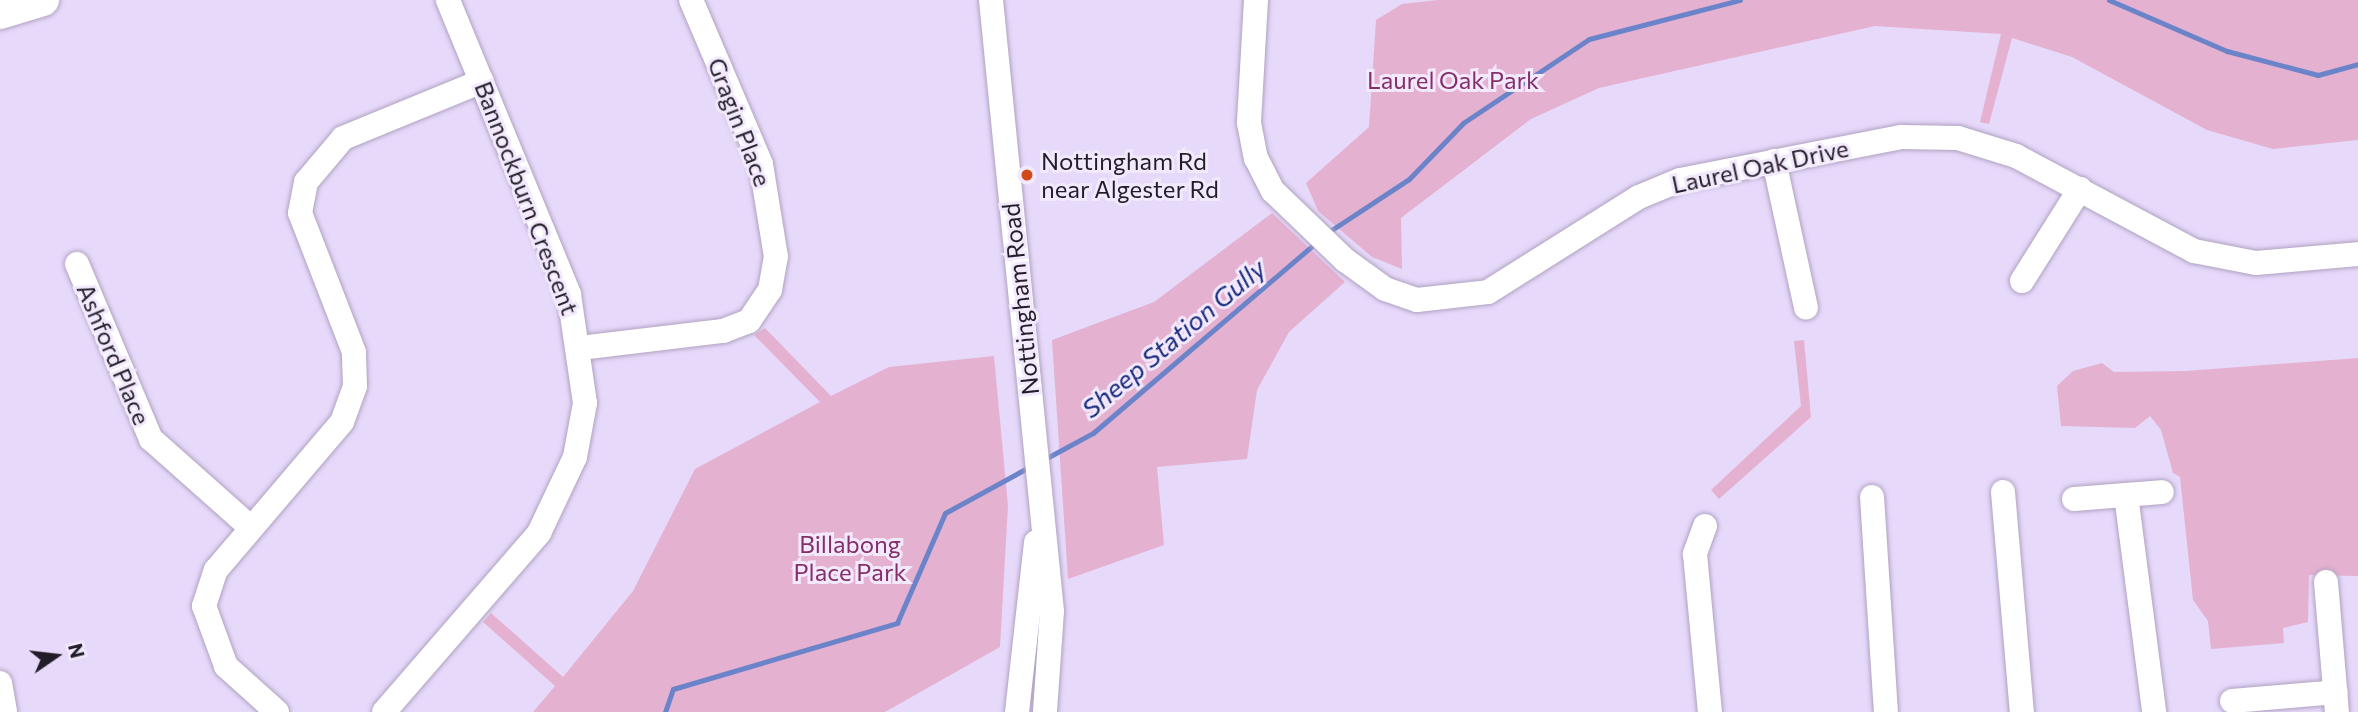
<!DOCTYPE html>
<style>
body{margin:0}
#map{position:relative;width:2358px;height:712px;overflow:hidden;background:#e7d9fa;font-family:Commissioner,sans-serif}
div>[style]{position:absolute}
.green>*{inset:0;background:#e5b1d0}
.stream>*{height:5px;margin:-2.5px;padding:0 2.5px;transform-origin:2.5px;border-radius:2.5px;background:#6b84c9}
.roads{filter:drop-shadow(0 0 2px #b0a2c1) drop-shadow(0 0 2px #b0a2c1)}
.minor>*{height:24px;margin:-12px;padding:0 12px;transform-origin:12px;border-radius:12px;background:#fff}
.major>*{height:32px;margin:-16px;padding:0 16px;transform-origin:16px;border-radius:16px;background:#fff}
.dots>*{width:19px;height:19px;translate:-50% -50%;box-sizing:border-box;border:4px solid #f2e9fd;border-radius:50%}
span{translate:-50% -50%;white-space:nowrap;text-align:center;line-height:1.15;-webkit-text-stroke:6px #f2e9fd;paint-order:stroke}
.park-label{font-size:24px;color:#862e6a}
.street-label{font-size:24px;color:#231d29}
.poi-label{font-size:24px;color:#231d29}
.left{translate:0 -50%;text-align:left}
.water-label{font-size:26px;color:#192b7d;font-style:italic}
.north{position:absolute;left:21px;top:621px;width:70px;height:70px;-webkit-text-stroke:5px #f2e9fd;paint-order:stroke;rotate:76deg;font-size:19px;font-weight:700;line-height:28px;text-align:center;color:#231d29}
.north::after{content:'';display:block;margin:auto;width:24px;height:32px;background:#231d29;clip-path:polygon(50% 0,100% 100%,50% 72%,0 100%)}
</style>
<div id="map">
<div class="green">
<div style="clip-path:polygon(1438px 0,2358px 0,2358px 140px,2273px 149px,2207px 130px,2072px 57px,2012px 38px,1989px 124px,1980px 122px,2001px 34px,1875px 26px,1599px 88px,1531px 119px,1401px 218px,1402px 269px,1372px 257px,1318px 211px,1306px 183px,1369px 127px,1376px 20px,1402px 4px)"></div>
<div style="clip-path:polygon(1272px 213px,1345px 282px,1289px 332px,1257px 390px,1247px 459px,1157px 467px,1164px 545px,1068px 579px,1052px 340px,1154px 302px)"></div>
<div style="clip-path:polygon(765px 328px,831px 396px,889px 367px,994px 356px,1008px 506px,1000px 647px,885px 712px,533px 712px,555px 686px,483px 622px,491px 613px,563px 677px,633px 591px,695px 469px,820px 402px,754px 335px)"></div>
<div style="clip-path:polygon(1804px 340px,1811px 417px,1719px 499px,1711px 490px,1801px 406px,1794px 341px)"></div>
<div style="clip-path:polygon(2358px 358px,2358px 576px,2309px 575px,2308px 622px,2283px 628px,2284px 643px,2211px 649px,2208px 621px,2193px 600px,2180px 477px,2173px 473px,2161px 430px,2150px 416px,2135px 428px,2061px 426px,2057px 386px,2073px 371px,2102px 363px,2114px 372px,2186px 371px)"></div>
</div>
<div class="stream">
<div style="left:2109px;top:0;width:129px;rotate:23.4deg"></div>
<div style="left:2227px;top:51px;width:94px;rotate:14.8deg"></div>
<div style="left:2318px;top:75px;width:41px;rotate:-15.4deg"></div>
<div style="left:1327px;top:233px;width:98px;rotate:-33.4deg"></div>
<div style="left:1409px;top:179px;width:78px;rotate:-46deg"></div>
<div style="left:1463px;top:123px;width:151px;rotate:-33.7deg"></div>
<div style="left:1589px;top:39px;width:156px;rotate:-14.5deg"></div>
<div style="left:1043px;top:460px;width:57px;rotate:-28.4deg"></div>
<div style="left:1093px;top:433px;width:294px;rotate:-40.5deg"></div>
<div style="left:665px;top:712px;width:24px;rotate:-71deg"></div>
<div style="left:673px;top:689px;width:234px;rotate:-16.4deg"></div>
<div style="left:897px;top:623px;width:120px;rotate:-66.4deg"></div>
<div style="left:945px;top:513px;width:98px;rotate:-28.7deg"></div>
</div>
<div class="roads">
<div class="minor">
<div style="left:991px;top:0;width:614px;rotate:84.3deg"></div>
<div style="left:1052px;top:611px;width:101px;rotate:94deg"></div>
<div style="left:1256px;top:0;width:123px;rotate:93.3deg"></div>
<div style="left:1249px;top:123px;width:36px;rotate:79deg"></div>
<div style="left:1256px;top:158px;width:37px;rotate:63deg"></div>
<div style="left:1273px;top:191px;width:100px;rotate:43.8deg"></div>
<div style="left:1345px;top:260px;width:49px;rotate:35.9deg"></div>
<div style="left:1385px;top:289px;width:34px;rotate:19deg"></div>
<div style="left:1417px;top:300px;width:71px;rotate:-6.4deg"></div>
<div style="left:1488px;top:292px;width:178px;rotate:-32.2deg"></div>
<div style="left:1639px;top:197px;width:44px;rotate:-22.5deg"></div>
<div style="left:1680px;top:180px;width:226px;rotate:-11deg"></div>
<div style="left:1902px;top:137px;width:56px;rotate:1deg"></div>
<div style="left:1958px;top:138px;width:61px;rotate:17.2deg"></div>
<div style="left:2016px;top:156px;width:202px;rotate:28.1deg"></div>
<div style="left:2194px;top:251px;width:63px;rotate:11deg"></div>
<div style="left:2256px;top:263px;width:102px;rotate:-5deg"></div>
<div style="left:1774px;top:161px;width:150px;rotate:77.7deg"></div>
<div style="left:77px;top:264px;width:190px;rotate:67.1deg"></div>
<div style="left:151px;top:439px;width:131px;rotate:41.6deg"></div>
<div style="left:2022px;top:281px;width:109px;rotate:-57.8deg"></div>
<div style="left:580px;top:348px;width:144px;rotate:-6.8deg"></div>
<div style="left:723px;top:331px;width:28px;rotate:-21deg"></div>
<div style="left:749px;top:321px;width:37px;rotate:-56deg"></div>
<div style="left:770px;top:290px;width:34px;rotate:-80deg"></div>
<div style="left:776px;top:257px;width:94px;rotate:-99.2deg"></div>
<div style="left:761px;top:164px;width:178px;rotate:-113.1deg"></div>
<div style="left:2003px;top:492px;width:221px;rotate:85.1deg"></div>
<div style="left:2126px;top:495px;width:219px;rotate:82.6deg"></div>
<div style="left:1872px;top:497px;width:215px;rotate:86.3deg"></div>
<div style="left:2074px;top:499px;width:88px;rotate:-4.5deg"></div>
<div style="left:1705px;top:526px;width:30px;rotate:110deg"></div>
<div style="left:1695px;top:554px;width:159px;rotate:84.6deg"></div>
<div style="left:2326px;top:582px;width:130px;rotate:85.2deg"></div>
<div style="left:0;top:683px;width:29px;rotate:80deg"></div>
<div style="left:2232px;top:701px;width:104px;rotate:-4.9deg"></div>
<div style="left:277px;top:712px;width:69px;rotate:-138deg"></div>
<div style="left:226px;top:666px;width:64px;rotate:-110.1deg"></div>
<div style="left:204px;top:606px;width:38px;rotate:-72deg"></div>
<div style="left:216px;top:570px;width:194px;rotate:-49.6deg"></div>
<div style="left:342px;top:422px;width:38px;rotate:-70deg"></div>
<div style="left:355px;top:386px;width:34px;rotate:-92deg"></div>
<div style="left:354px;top:352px;width:149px;rotate:-111.2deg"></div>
<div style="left:300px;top:213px;width:32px;rotate:-79deg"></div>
<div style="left:306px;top:182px;width:57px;rotate:-49.9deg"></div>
<div style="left:343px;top:138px;width:150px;rotate:-22.3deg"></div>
<div style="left:384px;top:712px;width:237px;rotate:-49.1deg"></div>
<div style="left:539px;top:533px;width:84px;rotate:-64.7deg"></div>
<div style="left:575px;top:457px;width:55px;rotate:-79.5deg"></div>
<div style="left:585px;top:403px;width:110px;rotate:-98.4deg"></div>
<div style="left:569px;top:294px;width:318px;rotate:-112.4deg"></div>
<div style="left:1017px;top:712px;width:171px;rotate:-83.6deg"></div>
</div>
<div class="major">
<div style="left:0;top:13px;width:45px;rotate:-16.8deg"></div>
</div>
</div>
<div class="dots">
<div style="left:1027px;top:175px;background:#d24a19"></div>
</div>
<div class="park-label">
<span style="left:1453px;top:80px">Laurel Oak Park</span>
<span style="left:850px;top:558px">Billabong<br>Place Park</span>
</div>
<div class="street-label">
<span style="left:740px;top:122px;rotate:69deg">Gragin Place</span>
<span style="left:1760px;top:166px;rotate:-12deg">Laurel Oak Drive</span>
<span style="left:527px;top:198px;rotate:69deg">Bannockburn Crescent</span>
<span style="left:1020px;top:299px;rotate:-96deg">Nottingham Road</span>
<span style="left:114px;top:354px;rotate:67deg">Ashford Place</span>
</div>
<div class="poi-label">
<span class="left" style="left:1041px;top:175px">Nottingham Rd<br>near Algester Rd</span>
</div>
<div class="water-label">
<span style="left:1173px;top:338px;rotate:-40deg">Sheep Station Gully</span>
</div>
<div class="north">N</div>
</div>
